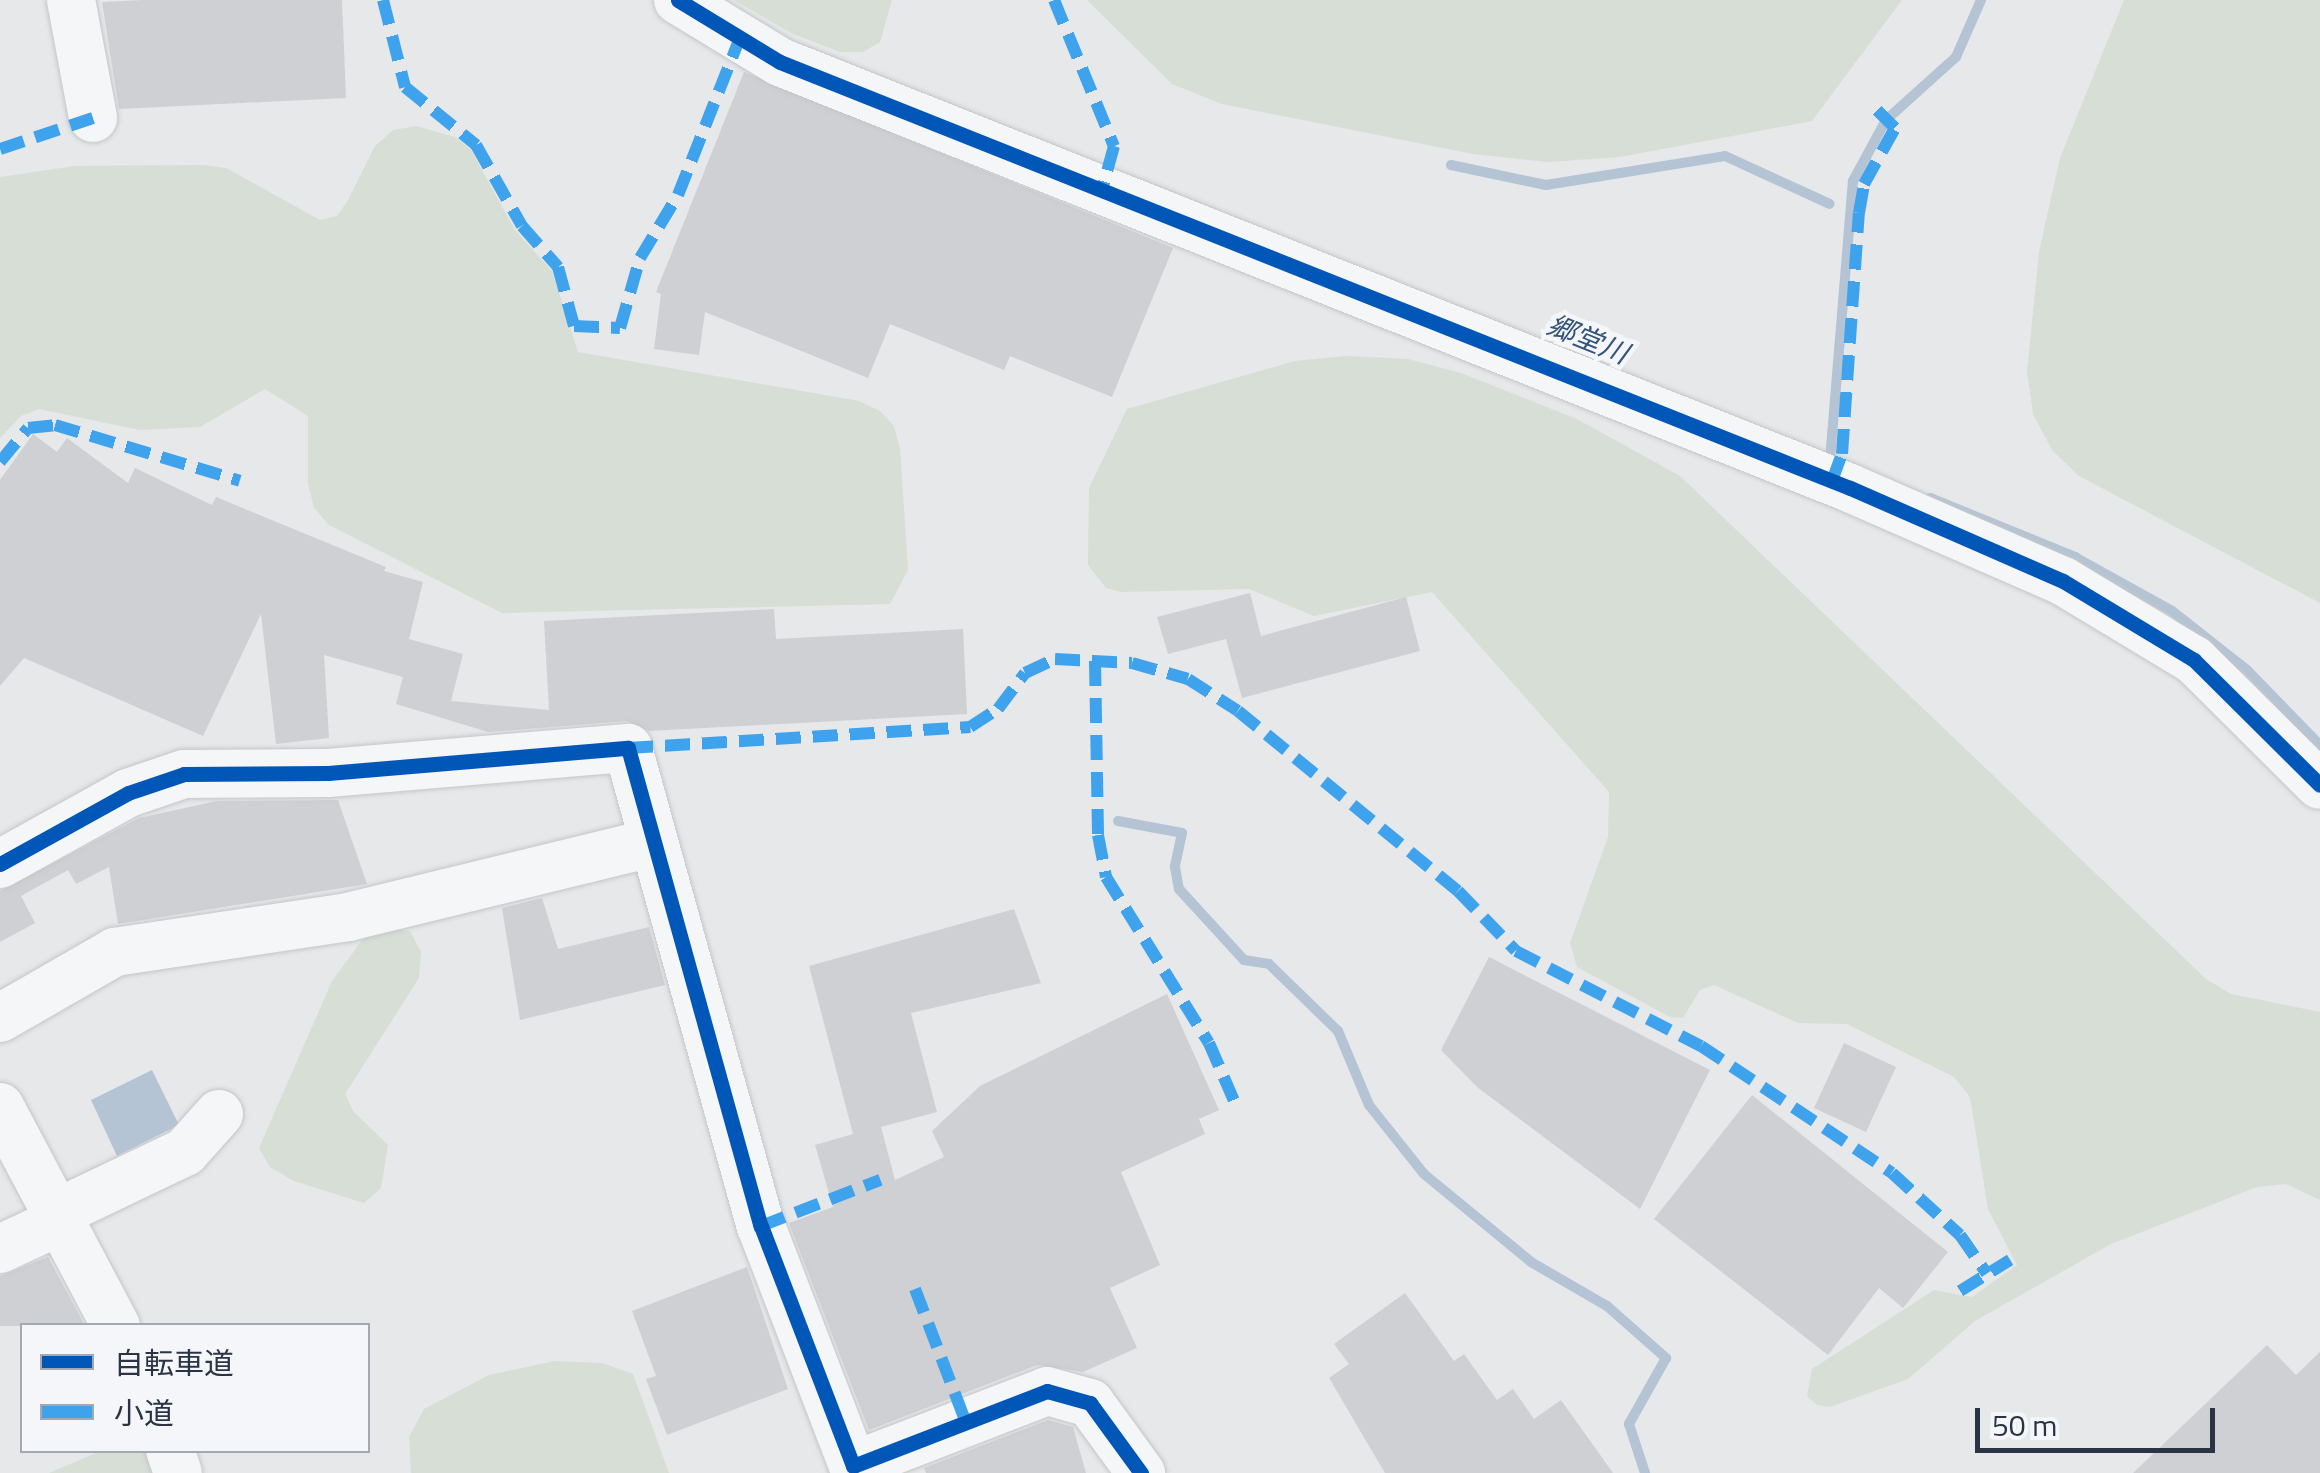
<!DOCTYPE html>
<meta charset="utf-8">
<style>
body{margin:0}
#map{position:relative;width:2320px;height:1473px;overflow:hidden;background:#e6e8ea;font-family:"Titillium Web","Noto Sans JP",sans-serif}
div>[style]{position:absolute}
.green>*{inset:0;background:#d6ded6}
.water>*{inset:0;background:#b4c4d5}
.stream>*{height:10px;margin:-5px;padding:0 5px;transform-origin:5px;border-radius:5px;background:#b4c4d5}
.building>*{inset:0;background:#ced0d3}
.roads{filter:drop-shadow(0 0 2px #c4c6c8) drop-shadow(0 0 2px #c4c6c8)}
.minor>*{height:48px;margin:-24px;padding:0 24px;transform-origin:24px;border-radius:24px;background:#f5f6f7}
.quiet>*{height:12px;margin-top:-6px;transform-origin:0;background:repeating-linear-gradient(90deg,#3ea3ec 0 25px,transparent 0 37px)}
.cycleway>*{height:15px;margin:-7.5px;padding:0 7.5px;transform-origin:7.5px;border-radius:7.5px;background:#0057b8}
span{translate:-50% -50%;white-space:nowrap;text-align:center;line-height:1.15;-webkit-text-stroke:9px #f4f6f9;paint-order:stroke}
.water-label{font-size:28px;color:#34527a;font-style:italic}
.legend{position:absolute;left:20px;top:1323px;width:350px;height:130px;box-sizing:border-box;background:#f4f6f9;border:2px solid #a4a8b1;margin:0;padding:12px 18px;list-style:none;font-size:30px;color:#2b3445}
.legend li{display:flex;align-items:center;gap:20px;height:50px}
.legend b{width:50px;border:2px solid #a4a8b1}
.scale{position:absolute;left:1975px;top:1408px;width:240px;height:45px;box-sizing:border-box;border:5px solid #2b3445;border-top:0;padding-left:12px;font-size:30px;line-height:35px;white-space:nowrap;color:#2b3445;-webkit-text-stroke:8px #f4f6f9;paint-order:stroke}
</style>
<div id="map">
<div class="green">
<div style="clip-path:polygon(734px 0,892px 0,880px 42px,863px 52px,840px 52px,793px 34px)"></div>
<div style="clip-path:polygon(1087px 0,1902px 0,1812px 121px,1620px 157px,1548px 162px,1473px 154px,1222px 104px,1172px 84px)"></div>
<div style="clip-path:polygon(2124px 0,2320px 0,2320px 603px,2079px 476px,2052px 450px,2033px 414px,2027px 371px,2039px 252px,2060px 158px)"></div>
<div style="clip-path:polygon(416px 126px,455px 137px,471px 150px,515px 230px,552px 271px,578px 352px,859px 401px,880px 411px,894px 426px,900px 449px,908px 570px,890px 604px,502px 613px,329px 525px,314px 508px,308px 483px,308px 416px,265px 389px,200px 427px,140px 430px,39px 409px,21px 416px,0 438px,0 177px,74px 166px,204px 165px,226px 168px,320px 220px,337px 216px,347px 202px,375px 146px,393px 130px)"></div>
<div style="clip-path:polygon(1346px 356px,1408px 359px,1461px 373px,1577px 419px,1680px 476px,2206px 979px,2231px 994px,2320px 1012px,2320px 1200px,2286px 1184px,2257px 1187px,2111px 1244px,1975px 1321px,1908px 1379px,1830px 1407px,1817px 1405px,1807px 1396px,1812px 1369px,1934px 1290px,1972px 1297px,2017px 1265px,1988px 1209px,1970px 1097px,1954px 1077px,1847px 1024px,1798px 1023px,1714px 985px,1700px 990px,1683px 1018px,1670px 1017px,1577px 967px,1570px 943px,1608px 837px,1609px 792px,1432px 592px,1314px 616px,1249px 589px,1121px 592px,1106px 588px,1088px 565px,1089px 488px,1127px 409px,1295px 361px)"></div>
<div style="clip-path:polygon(385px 928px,410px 931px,421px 952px,419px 978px,345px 1094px,353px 1111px,388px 1145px,381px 1188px,364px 1203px,294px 1181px,270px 1167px,259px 1148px,332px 981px,363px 939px)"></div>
<div style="clip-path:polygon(555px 1361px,602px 1363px,633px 1374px,669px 1473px,411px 1473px,409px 1437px,424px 1409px,489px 1375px)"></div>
<div style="clip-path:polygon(103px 1450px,151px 1451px,160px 1473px,49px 1473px)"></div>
</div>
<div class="water">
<div style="clip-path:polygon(152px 1070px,179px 1125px,117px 1156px,91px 1100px)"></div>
</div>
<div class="stream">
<div style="left:1451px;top:165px;width:97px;rotate:11.9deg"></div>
<div style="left:1546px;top:185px;width:181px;rotate:-9.2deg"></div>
<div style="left:1725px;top:156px;width:115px;rotate:24.6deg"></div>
<div style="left:1830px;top:460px;width:280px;rotate:-85.3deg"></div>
<div style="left:1853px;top:181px;width:69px;rotate:-61.6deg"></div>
<div style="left:1886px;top:120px;width:94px;rotate:-42deg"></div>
<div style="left:1956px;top:57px;width:62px;rotate:-66.3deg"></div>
<div style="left:1930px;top:498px;width:157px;rotate:22.1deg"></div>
<div style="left:2075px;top:557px;width:111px;rotate:29.1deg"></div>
<div style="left:2172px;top:611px;width:95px;rotate:38.2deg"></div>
<div style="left:2247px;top:670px;width:105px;rotate:45.8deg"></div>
<div style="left:1118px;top:821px;width:65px;rotate:10.6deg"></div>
<div style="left:1182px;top:833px;width:35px;rotate:102deg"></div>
<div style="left:1175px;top:867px;width:22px;rotate:80deg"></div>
<div style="left:1179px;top:889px;width:96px;rotate:47.5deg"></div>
<div style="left:1244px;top:960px;width:25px;rotate:9deg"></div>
<div style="left:1269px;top:964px;width:96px;rotate:44.2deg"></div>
<div style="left:1338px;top:1031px;width:80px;rotate:67.3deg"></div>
<div style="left:1369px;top:1105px;width:88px;rotate:51.4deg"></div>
<div style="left:1424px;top:1174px;width:139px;rotate:39.4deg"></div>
<div style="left:1531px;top:1262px;width:88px;rotate:30.1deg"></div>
<div style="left:1607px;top:1306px;width:79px;rotate:41.4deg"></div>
<div style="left:1666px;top:1358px;width:76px;rotate:119.3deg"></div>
<div style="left:1629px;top:1424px;width:52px;rotate:71.9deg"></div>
</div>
<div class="building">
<div style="clip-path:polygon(143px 0,342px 0,346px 98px,119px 109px,102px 2px)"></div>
<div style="clip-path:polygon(744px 72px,1173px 248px,1112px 397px,1010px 356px,1004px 370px,890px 324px,868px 378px,705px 312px,699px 355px,654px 349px,661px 294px,656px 292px)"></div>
<div style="clip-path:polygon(33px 434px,57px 452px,67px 438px,128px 483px,135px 468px,212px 505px,216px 497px,386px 567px,384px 571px,423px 582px,409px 639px,463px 654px,451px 701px,549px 710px,544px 621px,774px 609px,776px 639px,963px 629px,967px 714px,649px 731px,626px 721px,488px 732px,396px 704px,403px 677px,324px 655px,329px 738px,276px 744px,261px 614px,203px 736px,24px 658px,0 686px,0 480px)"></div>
<div style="clip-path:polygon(1250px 593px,1261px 636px,1406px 597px,1420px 651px,1242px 698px,1226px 639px,1168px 654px,1157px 617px)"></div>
<div style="clip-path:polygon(338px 800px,367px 884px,118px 924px,109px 867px,76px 884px,68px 870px,21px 896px,35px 923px,0 942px,0 891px,139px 818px,217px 801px)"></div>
<div style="clip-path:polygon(542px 898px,558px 949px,649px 927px,665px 985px,520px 1020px,502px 908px)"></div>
<div style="clip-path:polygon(1014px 909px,1041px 983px,911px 1013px,937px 1112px,881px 1127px,895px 1180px,944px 1157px,932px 1131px,980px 1086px,1167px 994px,1219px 1110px,1199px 1119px,1205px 1134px,1121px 1172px,1160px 1265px,1110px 1288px,1137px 1348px,1083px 1372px,1037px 1365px,869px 1430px,789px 1223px,833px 1207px,815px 1145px,853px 1134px,809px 966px)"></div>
<div style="clip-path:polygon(1489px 957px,1710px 1070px,1640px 1209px,1477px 1087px,1441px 1050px)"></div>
<div style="clip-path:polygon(1844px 1043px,1896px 1067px,1866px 1132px,1814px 1108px)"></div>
<div style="clip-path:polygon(1752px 1095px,1948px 1252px,1903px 1308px,1879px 1288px,1828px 1355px,1654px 1219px)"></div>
<div style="clip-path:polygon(48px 1257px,85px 1326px,0 1326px,0 1276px)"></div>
<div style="clip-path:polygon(747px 1267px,788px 1389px,667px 1435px,646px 1379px,656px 1376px,632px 1311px)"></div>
<div style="clip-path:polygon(1405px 1293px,1454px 1361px,1464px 1354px,1497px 1400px,1513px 1389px,1534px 1419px,1561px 1400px,1613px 1473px,1385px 1473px,1329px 1378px,1349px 1364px,1334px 1344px)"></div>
<div style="clip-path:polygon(2267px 1345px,2296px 1375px,2320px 1352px,2320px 1473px,2133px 1473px)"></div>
<div style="clip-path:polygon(1048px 1420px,1073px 1427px,1086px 1473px,926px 1473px,924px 1468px)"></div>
</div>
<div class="roads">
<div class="minor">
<div style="left:71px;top:0;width:120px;rotate:79.4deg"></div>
<div style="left:678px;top:0;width:119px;rotate:31.3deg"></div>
<div style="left:780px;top:62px;width:1152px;rotate:21.71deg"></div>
<div style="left:1850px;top:488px;width:232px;rotate:23.6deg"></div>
<div style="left:2063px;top:581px;width:153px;rotate:31.1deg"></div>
<div style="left:2194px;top:660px;width:177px;rotate:44.8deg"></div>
<div style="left:0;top:864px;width:146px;rotate:-29deg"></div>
<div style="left:128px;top:793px;width:59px;rotate:-18.7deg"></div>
<div style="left:184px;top:774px;width:144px;rotate:-0.4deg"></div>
<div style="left:328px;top:773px;width:301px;rotate:-4.8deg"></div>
<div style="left:628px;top:748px;width:496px;rotate:74.5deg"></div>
<div style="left:761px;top:1226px;width:257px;rotate:69deg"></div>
<div style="left:853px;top:1466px;width:208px;rotate:-21.1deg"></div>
<div style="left:1047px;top:1391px;width:45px;rotate:15.6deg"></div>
<div style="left:1090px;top:1403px;width:87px;rotate:53.9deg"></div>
<div style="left:0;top:1018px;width:133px;rotate:-29.9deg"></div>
<div style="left:115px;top:952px;width:236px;rotate:-8.5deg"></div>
<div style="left:348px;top:917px;width:313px;rotate:-13.7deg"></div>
<div style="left:0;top:1107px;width:248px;rotate:62.1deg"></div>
<div style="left:57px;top:1213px;width:142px;rotate:-25.5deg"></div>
<div style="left:185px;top:1152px;width:51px;rotate:-48.2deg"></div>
<div style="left:0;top:1249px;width:68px;rotate:-25.1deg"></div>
<div style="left:170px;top:1450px;width:24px;rotate:71deg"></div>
</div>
</div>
<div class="quiet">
<div style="left:383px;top:0;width:90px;rotate:75.8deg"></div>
<div style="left:405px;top:87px;width:92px;rotate:39.2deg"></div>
<div style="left:476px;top:145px;width:93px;rotate:60.4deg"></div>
<div style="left:522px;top:226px;width:55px;rotate:48.7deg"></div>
<div style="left:558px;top:267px;width:61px;rotate:74.8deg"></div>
<div style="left:574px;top:326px;width:46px;rotate:2.5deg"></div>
<div style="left:620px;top:328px;width:73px;rotate:-74.1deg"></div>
<div style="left:640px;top:258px;width:74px;rotate:-58.9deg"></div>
<div style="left:678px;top:195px;width:167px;rotate:-68.5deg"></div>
<div style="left:1054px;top:0;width:158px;rotate:67.7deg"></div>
<div style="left:1114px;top:146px;width:46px;rotate:105.3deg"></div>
<div style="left:0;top:149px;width:98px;rotate:-18.4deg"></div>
<div style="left:0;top:462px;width:44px;rotate:-50.5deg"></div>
<div style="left:28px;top:428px;width:27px;rotate:-6deg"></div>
<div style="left:55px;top:425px;width:193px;rotate:16.8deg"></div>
<div style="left:1832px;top:481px;width:29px;rotate:-70deg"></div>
<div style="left:1842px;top:454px;width:242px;rotate:-86deg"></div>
<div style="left:1859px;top:213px;width:29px;rotate:-80deg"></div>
<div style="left:1864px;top:184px;width:64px;rotate:-61deg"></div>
<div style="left:1895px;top:128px;width:33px;rotate:-135deg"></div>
<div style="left:1095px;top:661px;width:174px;rotate:89deg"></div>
<div style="left:1098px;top:835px;width:43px;rotate:79.2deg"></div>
<div style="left:1106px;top:877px;width:195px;rotate:58.2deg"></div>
<div style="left:1209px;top:1043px;width:65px;rotate:66.6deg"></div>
<div style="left:628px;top:748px;width:343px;rotate:-3.5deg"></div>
<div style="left:970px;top:727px;width:33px;rotate:-33deg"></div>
<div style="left:998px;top:709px;width:45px;rotate:-53.1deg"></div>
<div style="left:1025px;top:673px;width:33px;rotate:-25deg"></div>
<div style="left:1055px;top:659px;width:77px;rotate:3deg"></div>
<div style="left:1132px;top:663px;width:58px;rotate:15.9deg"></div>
<div style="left:1188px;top:679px;width:59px;rotate:32.6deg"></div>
<div style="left:1238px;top:711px;width:284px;rotate:39.3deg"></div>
<div style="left:1458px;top:891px;width:83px;rotate:46deg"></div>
<div style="left:1516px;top:951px;width:208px;rotate:27.2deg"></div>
<div style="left:1701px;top:1046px;width:229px;rotate:33.6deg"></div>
<div style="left:1892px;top:1173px;width:92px;rotate:42.4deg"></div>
<div style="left:1960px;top:1235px;width:47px;rotate:55.3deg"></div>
<div style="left:761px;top:1226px;width:128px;rotate:-21.1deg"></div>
<div style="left:915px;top:1289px;width:140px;rotate:69.1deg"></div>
<div style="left:1960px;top:1291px;width:59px;rotate:-31.8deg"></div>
</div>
<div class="cycleway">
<div style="left:678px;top:0;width:119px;rotate:31.3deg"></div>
<div style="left:780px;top:62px;width:1152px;rotate:21.71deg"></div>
<div style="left:1850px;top:488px;width:232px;rotate:23.6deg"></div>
<div style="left:2063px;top:581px;width:153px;rotate:31.1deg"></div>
<div style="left:2194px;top:660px;width:177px;rotate:44.8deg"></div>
<div style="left:0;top:864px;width:146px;rotate:-29deg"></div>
<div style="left:128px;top:793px;width:59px;rotate:-18.7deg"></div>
<div style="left:184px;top:774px;width:144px;rotate:-0.4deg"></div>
<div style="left:328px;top:773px;width:301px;rotate:-4.8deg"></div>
<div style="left:628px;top:748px;width:496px;rotate:74.5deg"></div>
<div style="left:761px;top:1226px;width:257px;rotate:69deg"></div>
<div style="left:853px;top:1466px;width:208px;rotate:-21.1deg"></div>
<div style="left:1047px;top:1391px;width:45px;rotate:15.6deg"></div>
<div style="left:1090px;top:1403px;width:87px;rotate:53.9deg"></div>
</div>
<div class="water-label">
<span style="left:1588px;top:339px;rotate:22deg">郷堂川</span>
</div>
<ul class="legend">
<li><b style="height:12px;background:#0057b8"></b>自転車道</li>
<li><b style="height:12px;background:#3ea3ec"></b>小道</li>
</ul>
<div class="scale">50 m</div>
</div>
